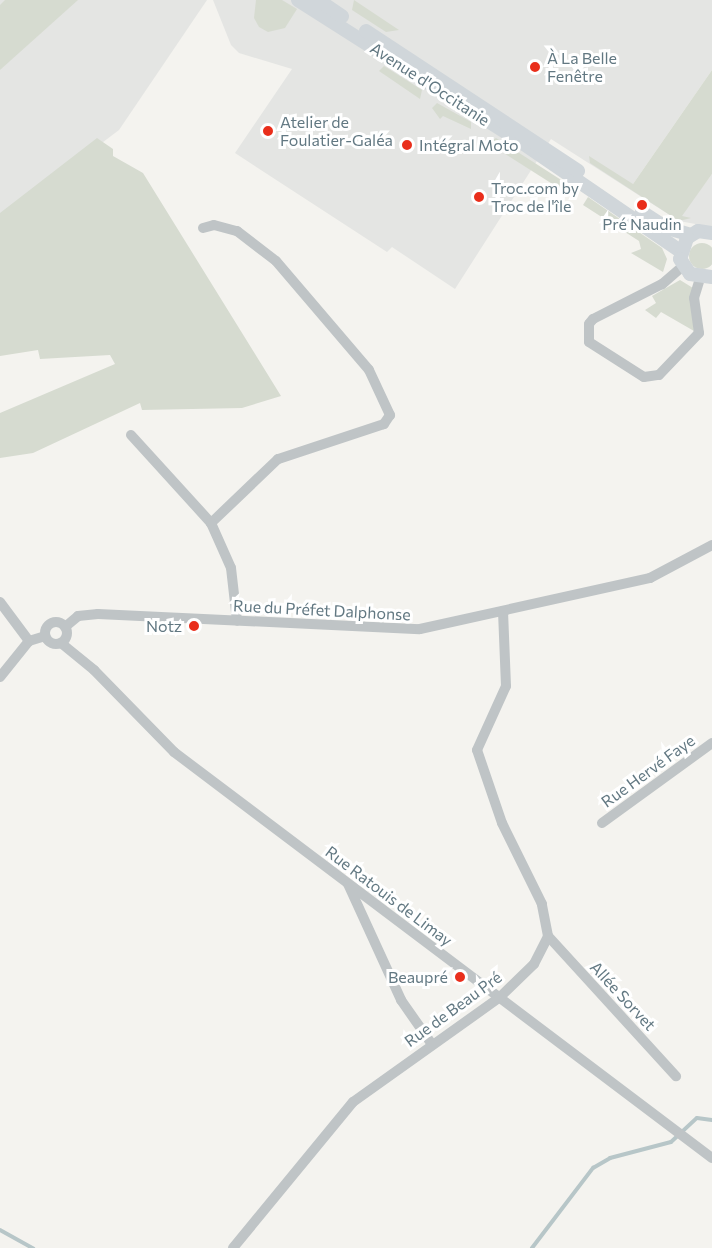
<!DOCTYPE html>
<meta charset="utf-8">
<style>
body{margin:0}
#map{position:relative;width:712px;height:1248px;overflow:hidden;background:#f4f3ef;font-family:Commissioner,sans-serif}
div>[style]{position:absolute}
.built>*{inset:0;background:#e4e5e3}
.green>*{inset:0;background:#d6dbd0}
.round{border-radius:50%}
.stream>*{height:4px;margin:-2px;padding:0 2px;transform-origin:2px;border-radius:2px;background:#b7c6c8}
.street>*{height:10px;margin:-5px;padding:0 5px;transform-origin:5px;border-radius:5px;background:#bfc4c6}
.street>.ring{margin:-5px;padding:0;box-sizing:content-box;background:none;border:10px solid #bfc4c6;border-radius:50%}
.secondary>*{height:14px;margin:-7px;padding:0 7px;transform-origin:7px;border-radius:7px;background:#d0d6da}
.dots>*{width:16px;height:16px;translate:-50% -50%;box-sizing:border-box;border:3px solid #fff;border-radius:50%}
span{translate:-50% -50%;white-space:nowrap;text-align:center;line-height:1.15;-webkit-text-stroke:6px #fff;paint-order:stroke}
.poi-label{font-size:16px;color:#627882}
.left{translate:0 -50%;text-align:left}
.right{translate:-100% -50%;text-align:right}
.street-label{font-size:16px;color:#627882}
</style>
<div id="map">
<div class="built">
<div style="clip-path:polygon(0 0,207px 0,119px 130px,0 220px)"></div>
<div style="clip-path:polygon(213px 0,712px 0,712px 70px,633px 184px,681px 216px,712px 174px,712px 227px,679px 221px,551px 139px,455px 289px,392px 247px,387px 252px,235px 153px,292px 69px,239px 53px,231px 45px)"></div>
</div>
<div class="green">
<div style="clip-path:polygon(5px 0,78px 0,0 70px,0 5px)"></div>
<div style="clip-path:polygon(256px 0,282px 0,297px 9px,285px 28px,268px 32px,259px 27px,254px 18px)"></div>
<div style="clip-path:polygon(354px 0,399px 30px,386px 32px,352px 10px)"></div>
<div style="clip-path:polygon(384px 66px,422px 90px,420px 99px,379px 71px)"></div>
<div style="clip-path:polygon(712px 70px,712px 174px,682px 216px,691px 218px,679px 221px,590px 163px,589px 156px,633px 184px)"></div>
<div style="clip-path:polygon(437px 103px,471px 122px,471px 129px,443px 116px,440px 119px,432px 108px)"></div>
<div style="clip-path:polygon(97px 138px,113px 149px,113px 156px,143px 173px,281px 396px,242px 408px,142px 410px,140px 403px,33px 453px,0 458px,0 413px,115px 364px,110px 355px,40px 359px,38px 350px,0 356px,0 213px)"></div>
<div style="clip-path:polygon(496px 138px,569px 185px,565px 192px,488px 143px)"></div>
<div style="clip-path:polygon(588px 197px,662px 248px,667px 259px,663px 272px,631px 253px,641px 249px,639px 241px,583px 205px)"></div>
<div class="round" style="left:689px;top:243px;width:26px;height:26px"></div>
<div style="clip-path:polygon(680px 280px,693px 288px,694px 331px,661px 312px,656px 318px,645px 310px,656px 303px,652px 296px)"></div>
</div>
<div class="stream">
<div style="left:0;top:1230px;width:38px;rotate:29deg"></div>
<div style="left:532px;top:1248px;width:101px;rotate:-52.7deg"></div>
<div style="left:593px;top:1168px;width:20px;rotate:-30deg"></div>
<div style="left:610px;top:1158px;width:63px;rotate:-14.7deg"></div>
<div style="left:671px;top:1142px;width:35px;rotate:-43deg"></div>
<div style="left:697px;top:1118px;width:15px;rotate:8deg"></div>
</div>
<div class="street">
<div style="left:203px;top:228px;width:11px;rotate:-15deg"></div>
<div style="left:214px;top:225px;width:24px;rotate:15deg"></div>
<div style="left:237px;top:231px;width:49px;rotate:37.6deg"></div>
<div style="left:276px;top:261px;width:143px;rotate:49.5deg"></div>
<div style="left:369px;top:370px;width:50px;rotate:65deg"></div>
<div style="left:390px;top:415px;width:11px;rotate:124deg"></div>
<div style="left:384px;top:424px;width:112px;rotate:161.7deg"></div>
<div style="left:278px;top:459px;width:93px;rotate:136.3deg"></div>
<div style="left:683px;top:266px;width:28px;rotate:139deg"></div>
<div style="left:662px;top:284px;width:77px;rotate:153.1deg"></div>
<div style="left:593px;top:319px;width:6px;rotate:129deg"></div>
<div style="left:589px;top:324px;width:18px;rotate:90deg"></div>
<div style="left:589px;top:342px;width:65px;rotate:32.5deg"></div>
<div style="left:644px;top:377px;width:15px;rotate:-8deg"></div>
<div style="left:659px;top:375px;width:58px;rotate:-46.4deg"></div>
<div style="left:699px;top:333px;width:35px;rotate:-98deg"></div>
<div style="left:694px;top:298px;width:21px;rotate:-73deg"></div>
<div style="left:131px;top:435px;width:119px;rotate:47.7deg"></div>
<div style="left:211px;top:523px;width:49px;rotate:66deg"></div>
<div style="left:231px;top:568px;width:53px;rotate:83.5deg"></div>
<div style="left:0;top:602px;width:49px;rotate:53.4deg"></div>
<div class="ring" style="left:45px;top:622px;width:12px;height:12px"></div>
<div style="left:65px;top:627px;width:17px;rotate:-40deg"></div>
<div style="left:78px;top:616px;width:20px;rotate:-6deg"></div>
<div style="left:98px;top:614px;width:322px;rotate:2.7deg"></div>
<div style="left:420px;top:629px;width:236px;rotate:-12.5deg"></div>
<div style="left:650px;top:578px;width:70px;rotate:-28deg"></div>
<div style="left:61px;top:643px;width:43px;rotate:39.3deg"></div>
<div style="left:94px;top:670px;width:115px;rotate:45.7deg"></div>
<div style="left:174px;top:752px;width:674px;rotate:37.04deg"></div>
<div style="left:0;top:677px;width:46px;rotate:-51.1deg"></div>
<div style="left:29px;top:641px;width:17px;rotate:-17deg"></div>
<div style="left:602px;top:823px;width:136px;rotate:-36deg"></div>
<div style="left:348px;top:884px;width:128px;rotate:65.4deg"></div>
<div style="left:401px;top:1000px;width:52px;rotate:55.1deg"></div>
<div style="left:548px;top:936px;width:190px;rotate:47.6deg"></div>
<div style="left:233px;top:1248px;width:189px;rotate:-50.6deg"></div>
<div style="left:353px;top:1102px;width:179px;rotate:-35.5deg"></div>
<div style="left:499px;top:998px;width:49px;rotate:-44.2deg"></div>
<div style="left:534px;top:964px;width:31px;rotate:-63deg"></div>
<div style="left:548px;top:936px;width:33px;rotate:-101deg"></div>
<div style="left:542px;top:904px;width:90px;rotate:-116.3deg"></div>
<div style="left:502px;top:823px;width:77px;rotate:-108.9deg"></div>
<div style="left:477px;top:750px;width:70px;rotate:-65.6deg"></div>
<div style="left:506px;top:686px;width:75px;rotate:-92.3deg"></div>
</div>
<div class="secondary">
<div style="left:298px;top:0;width:264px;rotate:32.5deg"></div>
<div style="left:521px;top:142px;width:193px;rotate:34.4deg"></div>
<div style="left:318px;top:0;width:29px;rotate:34deg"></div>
<div style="left:366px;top:31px;width:254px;rotate:33.4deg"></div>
<div style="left:642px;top:212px;width:30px;rotate:33deg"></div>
<div style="left:667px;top:228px;width:25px;rotate:16deg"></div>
<div style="left:712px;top:233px;width:14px;rotate:-172deg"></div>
<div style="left:698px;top:231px;width:13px;rotate:148deg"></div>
<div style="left:687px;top:238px;width:22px;rotate:108deg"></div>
<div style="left:680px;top:259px;width:18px;rotate:56deg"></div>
<div style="left:690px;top:274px;width:22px;rotate:8deg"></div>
</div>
<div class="dots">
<div style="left:535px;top:67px;background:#e92e1b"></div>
<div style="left:268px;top:131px;background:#e92e1b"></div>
<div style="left:407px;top:145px;background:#e92e1b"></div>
<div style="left:479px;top:197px;background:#e92e1b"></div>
<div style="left:642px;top:205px;background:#e92e1b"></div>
<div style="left:194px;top:626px;background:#e92e1b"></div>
<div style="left:460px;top:977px;background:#e92e1b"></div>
</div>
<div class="poi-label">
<span class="left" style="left:547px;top:67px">À La Belle<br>Fenêtre</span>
<span class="left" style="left:280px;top:131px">Atelier de<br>Foulatier-Galéa</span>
<span class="left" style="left:419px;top:145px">Intégral Moto</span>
<span class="left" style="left:491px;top:197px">Troc.com by<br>Troc de l'île</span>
<span style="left:642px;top:224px">Pré Naudin</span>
<span class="right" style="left:182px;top:626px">Notz</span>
<span class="right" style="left:448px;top:977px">Beaupré</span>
</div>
<div class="street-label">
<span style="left:430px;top:84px;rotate:33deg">Avenue d'Occitanie</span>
<span style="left:322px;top:610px;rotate:3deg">Rue du Préfet Dalphonse</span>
<span style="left:648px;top:771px;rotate:-36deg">Rue Hervé Faye</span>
<span style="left:389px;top:896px;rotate:37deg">Rue Ratouis de Limay</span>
<span style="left:623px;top:996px;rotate:47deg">Allée Sorvet</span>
<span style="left:453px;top:1009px;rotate:-36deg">Rue de Beau Pré</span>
</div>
</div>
